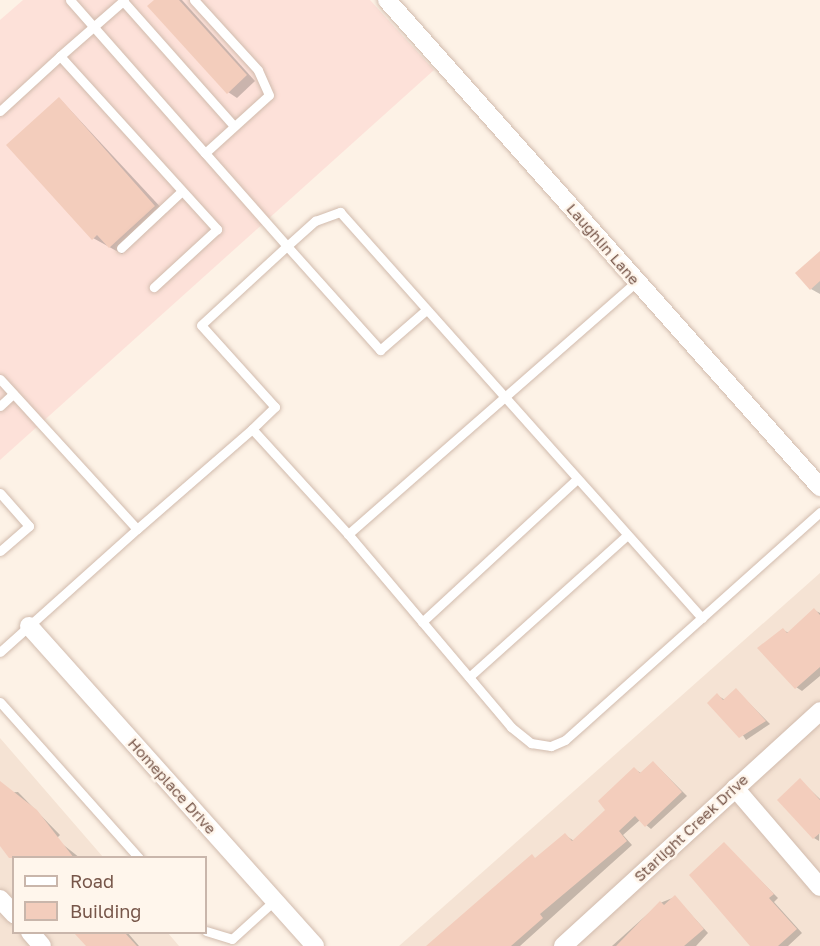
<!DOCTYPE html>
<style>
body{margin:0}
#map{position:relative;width:820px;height:946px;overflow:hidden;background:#fdf2e6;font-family:"Golos Text",sans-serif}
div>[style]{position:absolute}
.residential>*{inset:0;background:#f5e3d4}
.commercial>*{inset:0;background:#fde1d9}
.shadow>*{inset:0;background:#0003}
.building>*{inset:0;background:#f3cdbc}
.roads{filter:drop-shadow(0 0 2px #d1bbad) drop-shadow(0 0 2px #d1bbad)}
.service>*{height:9px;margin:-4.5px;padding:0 4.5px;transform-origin:4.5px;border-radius:4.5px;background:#fff}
.minor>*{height:18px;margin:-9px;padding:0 9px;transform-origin:9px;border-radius:9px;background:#fff}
span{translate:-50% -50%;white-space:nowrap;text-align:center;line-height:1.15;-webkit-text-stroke:5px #fff6ec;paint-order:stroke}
.street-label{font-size:15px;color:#775649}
.legend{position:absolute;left:12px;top:856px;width:195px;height:78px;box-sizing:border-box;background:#fff6ec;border:2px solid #c9b6ab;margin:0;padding:8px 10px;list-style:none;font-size:18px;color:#775649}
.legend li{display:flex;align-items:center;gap:12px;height:30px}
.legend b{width:30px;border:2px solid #c9b6ab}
</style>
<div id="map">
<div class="residential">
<div style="clip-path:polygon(820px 573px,820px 946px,399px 946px)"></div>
<div style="clip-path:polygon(0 738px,103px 857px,14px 858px,14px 932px,168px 933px,179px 946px,0 946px)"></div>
</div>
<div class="commercial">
<div style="clip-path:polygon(23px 0,370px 0,434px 70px,0 460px,0 20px)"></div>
</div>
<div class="shadow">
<div style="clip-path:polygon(156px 0,182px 0,255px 81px,237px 98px,228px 92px)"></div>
<div style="clip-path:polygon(60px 99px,166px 213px,122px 254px,93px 238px)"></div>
<div style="clip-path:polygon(820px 253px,820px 294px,811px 289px)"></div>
<div style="clip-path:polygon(814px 610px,820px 613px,820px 676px,802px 691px,796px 687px,783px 630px,789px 633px)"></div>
<div style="clip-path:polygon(736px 690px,770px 724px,746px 740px,717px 695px,725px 700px)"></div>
<div style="clip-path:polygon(653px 762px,687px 796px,651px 829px,640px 820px,623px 835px,632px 845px,520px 946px,429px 946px,565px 835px,574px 841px,607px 810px,634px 769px,641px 773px)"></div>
<div style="clip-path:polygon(800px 780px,820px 799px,819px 841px,814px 838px)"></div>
<div style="clip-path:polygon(18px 792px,60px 835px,56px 839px,80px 858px,15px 858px,0 839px,0 793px)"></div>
<div style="clip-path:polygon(724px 844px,778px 898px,774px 902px,802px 933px,788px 946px,756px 946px)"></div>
<div style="clip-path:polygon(675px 897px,708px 933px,696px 946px,612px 946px,660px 903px)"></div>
<div style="clip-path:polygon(78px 932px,127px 932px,139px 946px,91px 946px)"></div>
</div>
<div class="building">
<div style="clip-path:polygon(154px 0,179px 0,247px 75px,227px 94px,147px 6px)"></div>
<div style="clip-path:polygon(59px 97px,155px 206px,109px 248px,97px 235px,92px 240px,6px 145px)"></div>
<div style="clip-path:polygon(820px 251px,820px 281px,810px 290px,795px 273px)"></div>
<div style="clip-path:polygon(814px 608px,820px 615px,820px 667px,795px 689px,757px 648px,783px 628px,787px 633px)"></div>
<div style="clip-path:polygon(736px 688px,766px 721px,739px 738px,707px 703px,717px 693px,723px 700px)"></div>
<div style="clip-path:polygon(653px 761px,682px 792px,645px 827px,635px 816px,619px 831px,627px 841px,540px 914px,543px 918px,511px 946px,426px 946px,532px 854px,535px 858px,565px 833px,572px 841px,605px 810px,598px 801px,634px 767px,640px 773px)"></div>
<div style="clip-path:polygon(800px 778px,820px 800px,820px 833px,813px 839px,777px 800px)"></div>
<div style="clip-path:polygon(0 781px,37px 810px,74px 858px,9px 858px,0 846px)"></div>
<div style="clip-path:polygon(724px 842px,774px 894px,769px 898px,797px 929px,778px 946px,750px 946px,689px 875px)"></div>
<div style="clip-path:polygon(675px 895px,704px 929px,684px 946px,616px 946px,660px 901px,664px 905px)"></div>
<div style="clip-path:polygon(74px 933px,125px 933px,137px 946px,86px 946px)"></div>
</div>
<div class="roads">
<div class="service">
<div style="left:70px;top:0;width:204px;rotate:48.6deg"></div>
<div style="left:205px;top:153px;width:86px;rotate:-42.2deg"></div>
<div style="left:269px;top:95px;width:27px;rotate:-114deg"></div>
<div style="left:258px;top:70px;width:95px;rotate:-132.4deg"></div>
<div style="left:123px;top:1px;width:167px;rotate:48.4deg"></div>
<div style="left:60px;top:56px;width:85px;rotate:-41.2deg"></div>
<div style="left:0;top:111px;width:81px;rotate:-42.5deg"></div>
<div style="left:60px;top:56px;width:234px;rotate:47.8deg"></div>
<div style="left:217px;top:229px;width:86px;rotate:137.4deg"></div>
<div style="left:205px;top:153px;width:124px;rotate:48.6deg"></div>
<div style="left:287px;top:246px;width:38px;rotate:-42deg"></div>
<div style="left:315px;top:221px;width:27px;rotate:-20deg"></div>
<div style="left:340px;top:212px;width:544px;rotate:48.28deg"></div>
<div style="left:121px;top:248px;width:83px;rotate:-43.1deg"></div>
<div style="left:636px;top:282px;width:383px;rotate:138.8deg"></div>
<div style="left:348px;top:534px;width:253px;rotate:49.8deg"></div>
<div style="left:511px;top:727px;width:26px;rotate:39deg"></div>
<div style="left:531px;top:743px;width:20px;rotate:9deg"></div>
<div style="left:551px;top:746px;width:15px;rotate:-23deg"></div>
<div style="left:565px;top:740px;width:342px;rotate:-41.8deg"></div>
<div style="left:0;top:379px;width:203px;rotate:47.6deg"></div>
<div style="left:137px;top:529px;width:184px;rotate:138.1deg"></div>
<div style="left:0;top:406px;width:18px;rotate:-43deg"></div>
<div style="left:0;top:493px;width:44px;rotate:48.7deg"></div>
<div style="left:29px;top:526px;width:38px;rotate:139deg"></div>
<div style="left:137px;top:529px;width:152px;rotate:-41deg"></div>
<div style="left:348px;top:534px;width:142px;rotate:-132.4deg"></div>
<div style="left:252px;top:429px;width:32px;rotate:-44deg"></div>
<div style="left:275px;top:407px;width:110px;rotate:-132.1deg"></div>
<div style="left:201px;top:325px;width:117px;rotate:-42.6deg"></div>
<div style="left:287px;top:246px;width:140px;rotate:48.2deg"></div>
<div style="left:380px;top:350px;width:61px;rotate:-41deg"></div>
<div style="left:422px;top:622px;width:211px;rotate:-42.7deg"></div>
<div style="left:469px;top:677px;width:212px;rotate:-41.9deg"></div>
<div style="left:0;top:702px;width:209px;rotate:48.3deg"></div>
<div style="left:206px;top:931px;width:27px;rotate:17deg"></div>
<div style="left:232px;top:939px;width:58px;rotate:-42.2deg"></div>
</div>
<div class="minor">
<div style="left:387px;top:0;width:652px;rotate:48.36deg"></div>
<div style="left:29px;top:626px;width:429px;rotate:48.2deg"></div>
<div style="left:735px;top:788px;width:130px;rotate:49.4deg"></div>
<div style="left:0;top:899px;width:21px;rotate:47deg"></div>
<div style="left:30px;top:932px;width:18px;rotate:49deg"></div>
<div style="left:563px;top:946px;width:348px;rotate:-42.4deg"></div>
</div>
</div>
<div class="street-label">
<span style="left:603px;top:244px;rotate:49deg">Laughlin Lane</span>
<span style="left:172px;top:786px;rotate:48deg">Homeplace Drive</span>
<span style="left:691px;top:828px;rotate:-43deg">Starlight Creek Drive</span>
</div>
<ul class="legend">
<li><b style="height:8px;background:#fff"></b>Road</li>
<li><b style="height:16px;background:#f3cdbc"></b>Building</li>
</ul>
</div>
